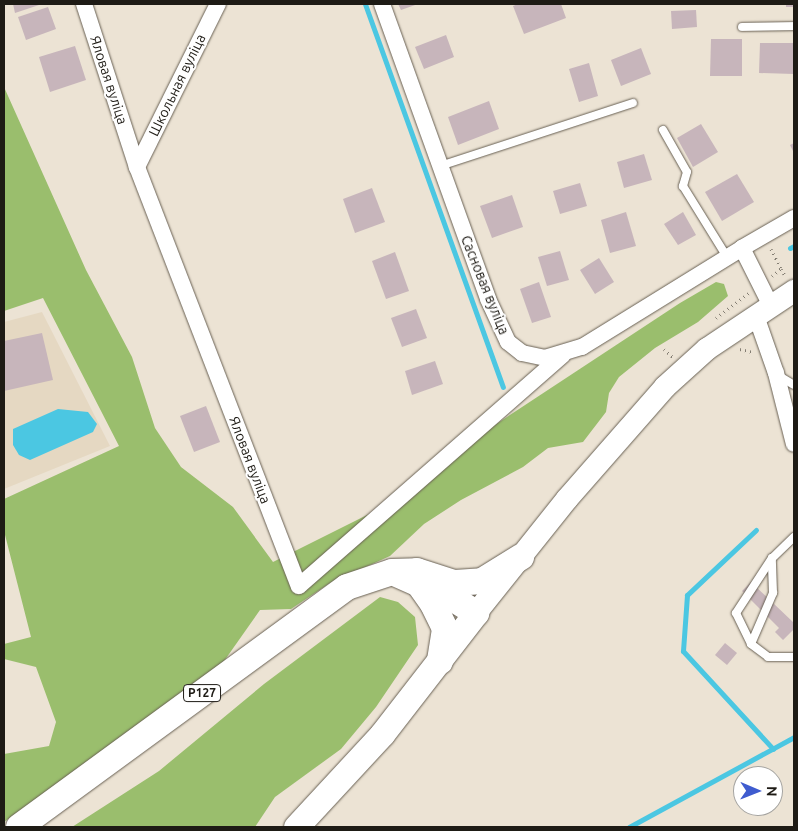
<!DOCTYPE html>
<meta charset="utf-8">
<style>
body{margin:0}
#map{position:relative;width:798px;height:831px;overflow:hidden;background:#ece3d4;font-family:Ubuntu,sans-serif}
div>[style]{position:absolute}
.built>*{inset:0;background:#e5d8c2}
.forest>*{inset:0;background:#9abe6d}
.water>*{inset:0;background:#4bc7e2}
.stream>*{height:5px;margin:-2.5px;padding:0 2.5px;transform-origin:2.5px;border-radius:2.5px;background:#4bc7e2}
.building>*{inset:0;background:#c7b5bb}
.path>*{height:3px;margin-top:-1.5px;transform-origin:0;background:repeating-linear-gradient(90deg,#837d72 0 1px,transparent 0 5px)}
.roads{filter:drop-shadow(0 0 1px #686053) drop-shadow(0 0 1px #686053)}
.service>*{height:8px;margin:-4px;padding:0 4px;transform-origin:4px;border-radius:4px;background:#fff}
.minor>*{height:16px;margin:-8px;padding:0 8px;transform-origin:8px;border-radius:8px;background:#fff}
.secondary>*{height:22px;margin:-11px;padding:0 11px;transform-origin:11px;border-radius:11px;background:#fff}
.primary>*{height:25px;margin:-12.5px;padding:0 12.5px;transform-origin:12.5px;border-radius:12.5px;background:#fff}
.trunk>*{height:26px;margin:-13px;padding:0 13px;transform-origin:13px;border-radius:13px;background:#fff}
span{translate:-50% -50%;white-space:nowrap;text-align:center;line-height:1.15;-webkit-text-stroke:4px #fff;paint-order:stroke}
.shield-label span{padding:1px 4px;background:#fff;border:1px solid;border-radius:4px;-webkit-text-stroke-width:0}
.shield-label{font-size:12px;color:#1e1b15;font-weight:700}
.street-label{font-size:14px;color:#1e1b15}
.frame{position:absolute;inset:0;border:5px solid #1e1b15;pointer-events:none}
.north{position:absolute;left:733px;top:766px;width:50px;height:50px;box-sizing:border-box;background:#fff;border:1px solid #a5a4a1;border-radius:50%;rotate:91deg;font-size:14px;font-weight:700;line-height:20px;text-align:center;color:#1e1b15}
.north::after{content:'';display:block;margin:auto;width:18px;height:22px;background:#3f5ccf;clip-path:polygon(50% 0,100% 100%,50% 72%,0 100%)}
</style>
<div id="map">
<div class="built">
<div style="clip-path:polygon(42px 312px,110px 446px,4px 489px,4px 322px)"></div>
</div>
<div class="forest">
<div style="clip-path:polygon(4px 87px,86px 270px,132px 357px,155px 428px,181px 467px,233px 507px,273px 562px,379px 509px,469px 442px,680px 303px,716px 282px,724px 284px,728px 296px,698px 322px,655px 348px,619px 377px,609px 393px,606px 412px,583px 442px,548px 448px,523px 467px,461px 500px,424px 524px,390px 556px,330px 583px,291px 609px,260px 610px,222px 664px,4px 822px,4px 754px,49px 746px,56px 722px,36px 667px,4px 659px,4px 644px,31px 637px,4px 531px,4px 499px,119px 446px,43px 298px,4px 311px)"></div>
<div style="clip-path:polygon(380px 597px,398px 602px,415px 617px,418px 645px,376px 707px,341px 749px,275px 797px,255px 827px,72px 827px,159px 771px,264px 684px)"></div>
</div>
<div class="water">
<div style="clip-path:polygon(58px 409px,88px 412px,97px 424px,93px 432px,30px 460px,19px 455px,13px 445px,13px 429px)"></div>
</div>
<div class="stream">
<div style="left:365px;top:4px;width:407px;rotate:70.2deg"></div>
<div style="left:790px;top:248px;width:4px;rotate:-27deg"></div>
<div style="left:756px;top:530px;width:95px;rotate:136.7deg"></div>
<div style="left:687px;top:595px;width:56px;rotate:94.1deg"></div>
<div style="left:683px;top:651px;width:133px;rotate:47.4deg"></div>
<div style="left:629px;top:827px;width:188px;rotate:-28.6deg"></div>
</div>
<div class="building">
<div style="clip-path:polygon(13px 4px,42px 4px,15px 13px)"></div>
<div style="clip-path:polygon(398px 4px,418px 4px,401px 10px)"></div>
<div style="clip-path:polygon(518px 4px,561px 4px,566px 18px,524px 34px,513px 6px)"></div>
<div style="clip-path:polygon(786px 4px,794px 4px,794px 7px,786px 7px)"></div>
<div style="clip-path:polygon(48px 7px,56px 29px,26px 40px,18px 17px)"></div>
<div style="clip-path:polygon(696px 10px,697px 27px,672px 29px,671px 11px)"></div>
<div style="clip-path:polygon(446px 35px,454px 57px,424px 69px,415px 47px)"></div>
<div style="clip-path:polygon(711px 39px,742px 39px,742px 76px,710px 76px)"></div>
<div style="clip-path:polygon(760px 43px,794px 43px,794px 74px,759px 73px)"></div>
<div style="clip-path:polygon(75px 46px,86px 80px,50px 92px,39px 57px)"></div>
<div style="clip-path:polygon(641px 48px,651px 74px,621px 86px,611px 60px)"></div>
<div style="clip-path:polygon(589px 63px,598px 96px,579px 102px,569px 69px)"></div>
<div style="clip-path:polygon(489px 101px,499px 129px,458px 145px,448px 117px)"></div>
<div style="clip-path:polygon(701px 124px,718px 152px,693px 167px,677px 138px)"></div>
<div style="clip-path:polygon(794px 143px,794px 153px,790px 145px)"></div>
<div style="clip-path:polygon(644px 154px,652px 180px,624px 188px,617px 162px)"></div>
<div style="clip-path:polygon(737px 174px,754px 202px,722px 221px,705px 192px)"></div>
<div style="clip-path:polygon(580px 183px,587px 206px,560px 214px,553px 191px)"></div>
<div style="clip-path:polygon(372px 188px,385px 222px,355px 233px,343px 199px)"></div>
<div style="clip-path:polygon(512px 195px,523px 227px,492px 238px,480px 206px)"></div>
<div style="clip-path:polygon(626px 212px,636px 246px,610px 253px,601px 220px)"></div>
<div style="clip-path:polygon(683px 212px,696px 235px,678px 245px,664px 224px)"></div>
<div style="clip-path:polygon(560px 251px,569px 280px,547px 286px,538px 257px)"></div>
<div style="clip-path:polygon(395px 252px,409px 291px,386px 299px,372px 261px)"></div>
<div style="clip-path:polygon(599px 258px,614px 282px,595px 294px,580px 270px)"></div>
<div style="clip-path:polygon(539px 282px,551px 317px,532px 323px,520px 289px)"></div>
<div style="clip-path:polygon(416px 309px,427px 338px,402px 347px,391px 318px)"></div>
<div style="clip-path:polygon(42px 333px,53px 380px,4px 391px,4px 341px)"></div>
<div style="clip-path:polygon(435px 361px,443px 384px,412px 395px,405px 371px)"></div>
<div style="clip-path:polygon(206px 406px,220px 442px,194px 452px,180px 416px)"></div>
<div style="clip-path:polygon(751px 582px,794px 623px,794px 629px,783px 640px,775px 632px,779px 628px,742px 591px)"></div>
<div style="clip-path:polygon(725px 643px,737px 653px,727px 665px,715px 655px)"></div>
</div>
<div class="path">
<div style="left:771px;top:249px;width:22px;rotate:63deg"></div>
<div style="left:772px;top:276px;width:11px;rotate:-38deg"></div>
<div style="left:781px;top:269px;width:9px;rotate:58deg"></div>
<div style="left:716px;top:318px;width:41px;rotate:-37.1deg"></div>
<div style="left:664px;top:349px;width:12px;rotate:42deg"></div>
<div style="left:740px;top:349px;width:13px;rotate:13deg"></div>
</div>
<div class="roads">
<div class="service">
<div style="left:742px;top:27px;width:52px;rotate:-1.1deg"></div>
<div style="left:663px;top:130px;width:48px;rotate:60.3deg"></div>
<div style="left:687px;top:172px;width:15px;rotate:106deg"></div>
<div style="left:683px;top:186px;width:84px;rotate:58.2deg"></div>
<div style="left:440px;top:166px;width:203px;rotate:-18.1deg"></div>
<div style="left:779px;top:376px;width:17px;rotate:31deg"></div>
<div style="left:794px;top:537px;width:30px;rotate:136deg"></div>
<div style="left:772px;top:558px;width:66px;rotate:123.2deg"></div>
<div style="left:736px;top:613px;width:34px;rotate:64deg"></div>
<div style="left:751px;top:644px;width:21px;rotate:37deg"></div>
<div style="left:768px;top:657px;width:26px"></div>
<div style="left:751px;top:644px;width:56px;rotate:-66.7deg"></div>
<div style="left:773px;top:593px;width:35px;rotate:-92deg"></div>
</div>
<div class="minor">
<div style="left:84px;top:4px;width:171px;rotate:72deg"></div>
<div style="left:137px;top:167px;width:449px;rotate:68.9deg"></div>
<div style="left:299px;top:586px;width:351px;rotate:-41.2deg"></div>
<div style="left:382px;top:4px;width:313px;rotate:70.2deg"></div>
<div style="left:488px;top:299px;width:47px;rotate:65.1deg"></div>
<div style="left:508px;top:342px;width:18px;rotate:38deg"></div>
<div style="left:522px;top:353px;width:24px;rotate:12deg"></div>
<div style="left:545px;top:358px;width:39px;rotate:-17deg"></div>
<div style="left:582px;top:347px;width:188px;rotate:-31.7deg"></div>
<div style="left:137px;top:167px;width:182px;rotate:-63.6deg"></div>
<div style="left:771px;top:306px;width:65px;rotate:-116.6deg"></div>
<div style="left:742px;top:248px;width:60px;rotate:-30deg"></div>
<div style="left:756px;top:316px;width:60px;rotate:70.7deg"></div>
<div style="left:776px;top:373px;width:73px;rotate:75.8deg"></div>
</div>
<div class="secondary">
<div style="left:476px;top:613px;width:146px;rotate:-51.4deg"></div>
<div style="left:567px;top:499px;width:149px;rotate:-48.8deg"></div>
<div style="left:665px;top:387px;width:57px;rotate:-42.1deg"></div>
<div style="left:707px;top:349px;width:105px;rotate:-33.7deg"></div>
</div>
<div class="primary">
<div style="left:296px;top:827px;width:127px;rotate:-47.2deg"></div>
<div style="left:382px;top:734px;width:153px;rotate:-52.2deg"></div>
</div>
<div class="trunk">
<div style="left:397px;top:574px;width:24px;rotate:24deg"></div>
<div style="left:419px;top:584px;width:24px;rotate:55deg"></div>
<div style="left:433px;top:604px;width:28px;rotate:64deg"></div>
<div style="left:445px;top:629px;width:33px;rotate:99deg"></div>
<div style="left:428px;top:583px;width:57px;rotate:32deg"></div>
<div style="left:19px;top:827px;width:406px;rotate:-36.2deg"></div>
<div style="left:347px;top:587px;width:47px;rotate:-18.4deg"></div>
<div style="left:392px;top:572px;width:25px;rotate:-2deg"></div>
<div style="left:417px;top:571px;width:40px;rotate:18deg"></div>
<div style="left:455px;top:583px;width:27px;rotate:-4deg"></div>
<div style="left:482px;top:581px;width:46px;rotate:-31.6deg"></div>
</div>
</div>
<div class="shield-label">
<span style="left:202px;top:693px">Р127</span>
</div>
<div class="street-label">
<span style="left:109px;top:80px;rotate:72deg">Яловая вуліца</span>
<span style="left:177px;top:85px;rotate:-64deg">Школьная вуліца</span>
<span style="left:485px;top:285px;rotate:68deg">Сасновая вуліца</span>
<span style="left:250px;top:460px;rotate:69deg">Яловая вуліца</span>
</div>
<div class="frame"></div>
<div class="north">N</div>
</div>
